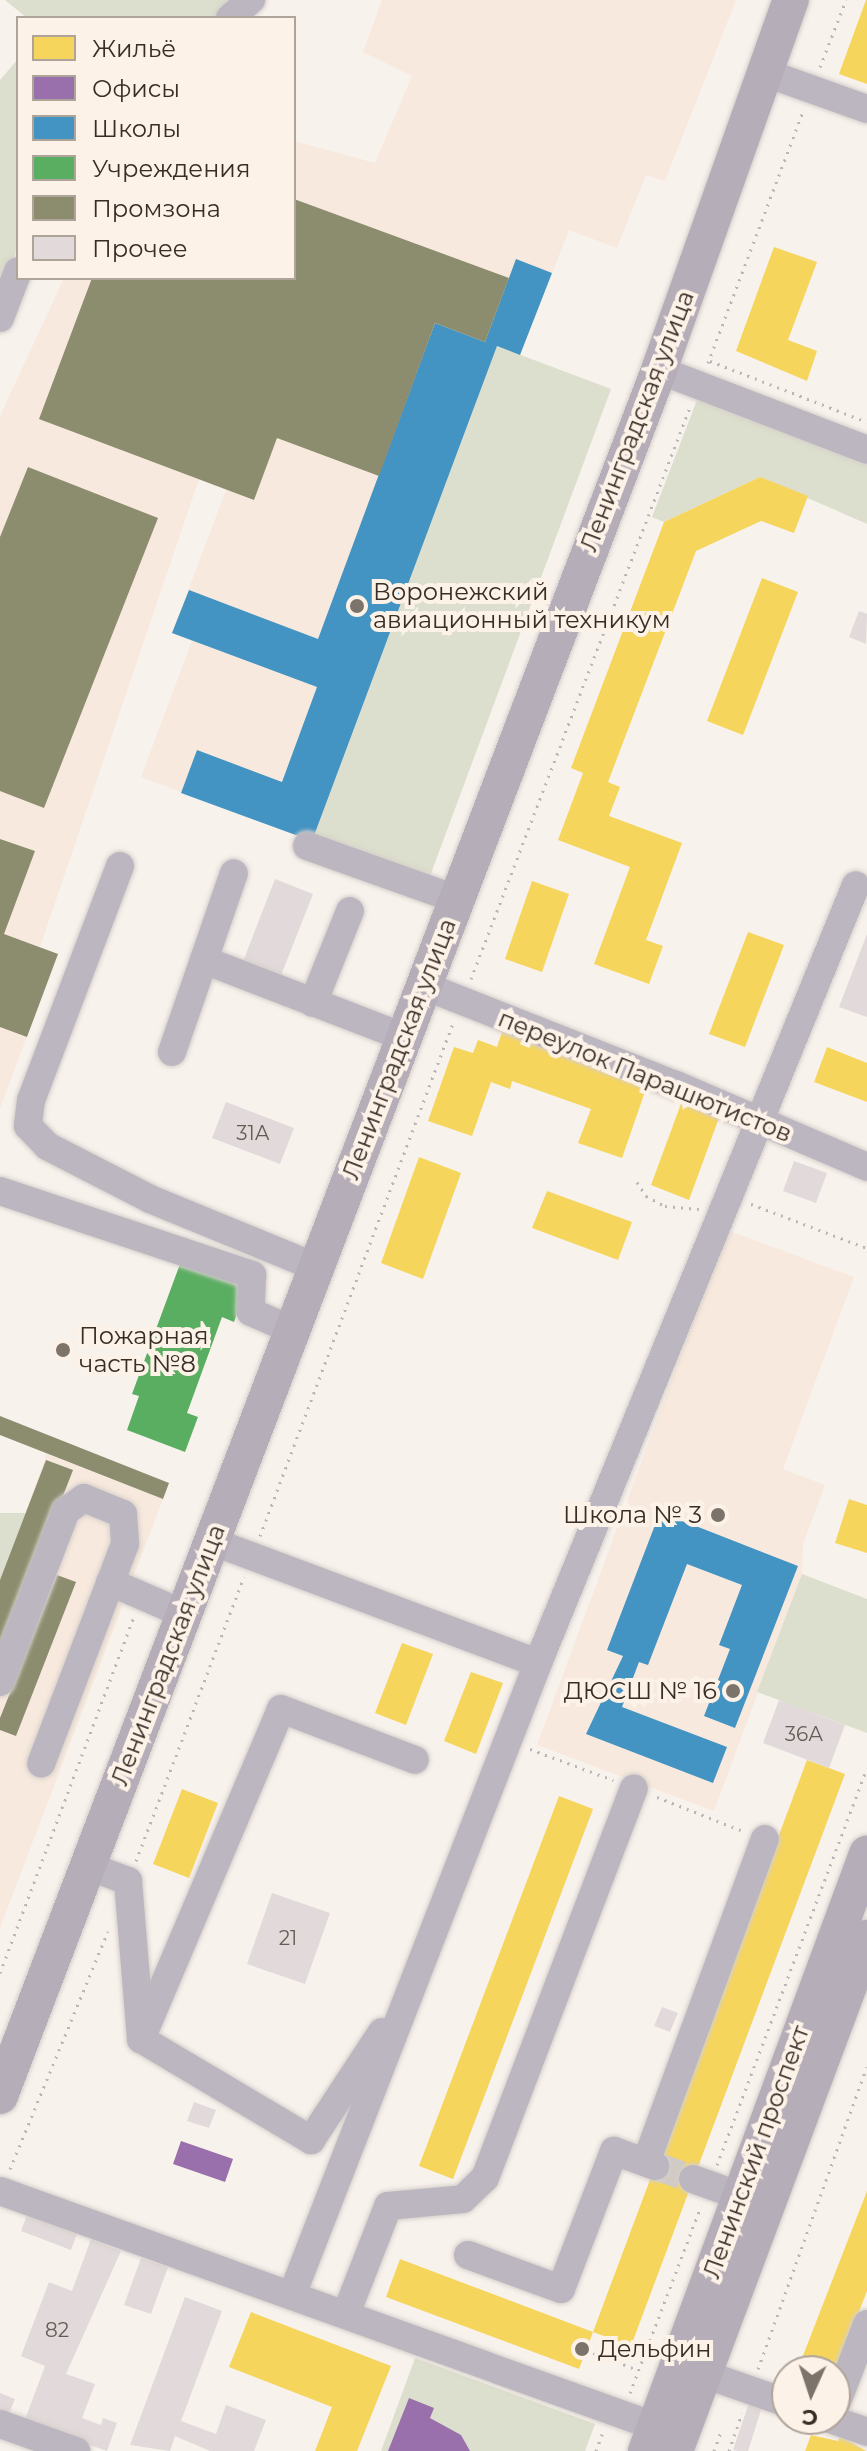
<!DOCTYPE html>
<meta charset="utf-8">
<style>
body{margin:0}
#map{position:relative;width:867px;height:2451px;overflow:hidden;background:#f8f2ed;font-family:Montserrat,sans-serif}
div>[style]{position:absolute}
.built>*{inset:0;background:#f7e9dd}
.green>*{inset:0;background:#dcdfcd}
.homes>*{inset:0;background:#f6d55c}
.offices>*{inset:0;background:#9970ab}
.schools>*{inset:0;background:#4393c3}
.public>*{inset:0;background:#5aae61}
.industry>*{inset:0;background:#8c8c6e}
.building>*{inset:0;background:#e1d9da}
.minor-tunnel>*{height:28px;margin-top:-14px;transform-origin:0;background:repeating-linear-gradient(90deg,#d2cbc5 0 28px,transparent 0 42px)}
.path>*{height:3px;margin-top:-1.5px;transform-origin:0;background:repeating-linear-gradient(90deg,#bab6b7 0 2px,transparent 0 8px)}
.roads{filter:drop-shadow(0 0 2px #d5cfca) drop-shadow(0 0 2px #d5cfca)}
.minor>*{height:28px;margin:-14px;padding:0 14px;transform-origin:14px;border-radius:14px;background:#bcb6c1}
.major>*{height:36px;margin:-18px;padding:0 18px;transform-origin:18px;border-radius:18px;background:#b5aeb8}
.dots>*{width:22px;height:22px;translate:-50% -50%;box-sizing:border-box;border:4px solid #fdf2e8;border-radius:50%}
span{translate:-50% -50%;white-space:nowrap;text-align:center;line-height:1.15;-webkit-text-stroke:8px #fdf2e8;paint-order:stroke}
.number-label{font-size:20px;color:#665c55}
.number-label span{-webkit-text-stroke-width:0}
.street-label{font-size:24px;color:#392e25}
.poi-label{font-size:24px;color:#392e25}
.left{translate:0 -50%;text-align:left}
.right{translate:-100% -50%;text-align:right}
.legend{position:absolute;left:16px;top:16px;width:280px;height:264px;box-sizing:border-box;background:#fdf2e8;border:2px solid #afa49a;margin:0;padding:10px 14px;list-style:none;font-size:24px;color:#392e25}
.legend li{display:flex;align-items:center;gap:16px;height:40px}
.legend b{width:40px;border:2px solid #afa49a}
.north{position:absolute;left:771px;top:2355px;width:80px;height:80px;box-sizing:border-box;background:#fdf2e8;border:2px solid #afa49a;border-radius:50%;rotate:183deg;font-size:22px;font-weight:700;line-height:32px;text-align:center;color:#392e25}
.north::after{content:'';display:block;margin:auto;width:28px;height:36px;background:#7c736b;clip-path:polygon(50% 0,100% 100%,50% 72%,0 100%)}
</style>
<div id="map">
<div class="built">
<div style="clip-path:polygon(382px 0,736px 0,665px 181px,646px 175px,617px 248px,569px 230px,520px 355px,611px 389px,427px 884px,141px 777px,192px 641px,172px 633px,226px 490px,199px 479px,40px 947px,58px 954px,0 1108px,0 416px,64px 278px,294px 278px,294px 141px,375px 163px,412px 76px,363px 52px)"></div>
<div style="clip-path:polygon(727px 1230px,854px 1277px,783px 1469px,825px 1485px,803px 1544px,802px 1574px,714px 1811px,537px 1745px)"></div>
<div style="clip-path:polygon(47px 1454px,163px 1499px,0 1928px,0 1580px)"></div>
</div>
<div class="green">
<div style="clip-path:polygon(5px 0,231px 0,213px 18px,27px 18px)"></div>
<div style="clip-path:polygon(18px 59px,18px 246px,0 296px,0 80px)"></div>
<div style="clip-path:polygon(497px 346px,611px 389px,427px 884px,312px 841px)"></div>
<div style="clip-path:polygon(697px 400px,867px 465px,867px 524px,760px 477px,664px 522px,652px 517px)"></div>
<div style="clip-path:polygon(0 1513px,26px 1513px,0 1580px)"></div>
<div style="clip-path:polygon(802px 1574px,867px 1599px,867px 1733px,757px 1692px)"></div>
<div style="clip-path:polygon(415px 2358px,595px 2424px,585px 2451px,381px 2451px)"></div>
</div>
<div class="homes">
<div style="clip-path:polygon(866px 0,867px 0,867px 84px,839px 74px)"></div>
<div style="clip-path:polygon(774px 247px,817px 262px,788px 340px,817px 351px,807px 381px,736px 351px)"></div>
<div style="clip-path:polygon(760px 477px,808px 496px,794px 533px,761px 521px,696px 551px,608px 782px,620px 787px,609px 816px,682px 843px,646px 940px,663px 946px,649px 984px,594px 964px,630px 867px,558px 840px,583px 773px,571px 768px,664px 522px)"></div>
<div style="clip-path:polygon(762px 578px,798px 592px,743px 735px,707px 721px)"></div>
<div style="clip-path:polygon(532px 881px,569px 894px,542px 972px,505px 959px)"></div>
<div style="clip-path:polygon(748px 932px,784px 945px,745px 1047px,709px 1034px)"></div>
<div style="clip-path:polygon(503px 1029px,649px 1080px,622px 1158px,578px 1143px,591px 1109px,512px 1081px,510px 1089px,491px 1082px,472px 1136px,428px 1121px,454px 1047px,473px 1053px,478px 1040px,497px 1047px)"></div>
<div style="clip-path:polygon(827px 1047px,867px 1063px,867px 1102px,814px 1082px)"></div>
<div style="clip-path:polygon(682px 1101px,720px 1115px,689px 1200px,651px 1185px)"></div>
<div style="clip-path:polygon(419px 1157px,461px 1173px,423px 1279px,381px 1263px)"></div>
<div style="clip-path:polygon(547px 1191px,632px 1222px,618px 1260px,532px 1228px)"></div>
<div style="clip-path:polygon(849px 1499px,867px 1505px,867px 1553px,835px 1543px)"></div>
<div style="clip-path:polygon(402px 1643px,433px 1654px,406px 1725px,375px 1713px)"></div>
<div style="clip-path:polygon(471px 1672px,503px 1683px,476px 1754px,444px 1741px)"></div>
<div style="clip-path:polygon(807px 1760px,845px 1774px,631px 2346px,593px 2332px)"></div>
<div style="clip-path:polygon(182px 1789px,218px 1803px,189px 1878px,153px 1864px)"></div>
<div style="clip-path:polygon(559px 1796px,593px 1809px,453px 2179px,419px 2166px)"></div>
<div style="clip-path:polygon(867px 2191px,867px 2291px,836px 2371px,797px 2371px)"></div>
<div style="clip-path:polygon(400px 2259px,593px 2332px,579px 2369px,386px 2297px)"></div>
<div style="clip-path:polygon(251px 2312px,391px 2366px,357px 2451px,315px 2451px,332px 2407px,229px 2367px)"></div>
<div style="clip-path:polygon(811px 2435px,838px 2441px,840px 2436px,866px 2451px,805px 2451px)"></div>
</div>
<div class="offices">
<div style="clip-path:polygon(181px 2141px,233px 2159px,225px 2182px,173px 2164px)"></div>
<div style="clip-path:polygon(409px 2398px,434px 2408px,430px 2418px,461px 2435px,470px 2451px,388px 2451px)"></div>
</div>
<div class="schools">
<div style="clip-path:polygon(516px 259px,552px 273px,520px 355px,497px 346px,312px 841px,181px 793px,197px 750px,282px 782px,317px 687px,172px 633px,189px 590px,318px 639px,435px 323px,485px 342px)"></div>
<div style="clip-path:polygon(660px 1512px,798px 1566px,735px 1728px,704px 1716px,730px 1649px,719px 1645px,742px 1585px,687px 1564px,648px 1665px,639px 1662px,622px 1707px,727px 1747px,713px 1783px,586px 1734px,623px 1656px,607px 1650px)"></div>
</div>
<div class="public">
<div style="clip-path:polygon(180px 1264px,246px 1288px,234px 1322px,222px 1317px,187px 1413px,198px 1417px,185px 1452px,127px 1430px,139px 1396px,132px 1394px)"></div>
</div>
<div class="industry">
<div style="clip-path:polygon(294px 199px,509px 278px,485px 342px,435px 323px,379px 476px,277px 438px,254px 500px,39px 419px,92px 278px,294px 278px)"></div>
<div style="clip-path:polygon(28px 467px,158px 518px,44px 808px,0 791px,0 537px)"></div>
<div style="clip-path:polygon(0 839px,35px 851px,4px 934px,58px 954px,27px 1037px,0 1027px)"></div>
<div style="clip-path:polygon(0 1416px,169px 1483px,163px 1499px,0 1435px)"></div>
<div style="clip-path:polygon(46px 1460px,73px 1470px,0 1659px,0 1580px)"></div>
<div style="clip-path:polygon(57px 1575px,76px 1582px,16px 1736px,0 1730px,0 1718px)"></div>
</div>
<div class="building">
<div style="clip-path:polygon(859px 611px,867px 614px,866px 644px,849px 637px)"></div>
<div style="clip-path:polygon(275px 879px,313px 894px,280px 978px,242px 964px)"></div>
<div style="clip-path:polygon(867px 934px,867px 1017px,839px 1007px)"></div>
<div style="clip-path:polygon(226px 1102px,294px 1128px,280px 1164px,212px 1138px)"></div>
<div style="clip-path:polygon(794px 1161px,827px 1173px,816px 1203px,783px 1191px)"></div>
<div style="clip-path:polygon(779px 1700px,845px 1725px,829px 1768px,763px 1743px)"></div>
<div style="clip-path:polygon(272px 1893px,330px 1913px,305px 1984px,247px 1964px)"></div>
<div style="clip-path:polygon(662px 2007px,678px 2013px,670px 2032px,654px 2026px)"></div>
<div style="clip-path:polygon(194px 2102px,216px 2110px,209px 2128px,187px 2121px)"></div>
<div style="clip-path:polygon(27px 2215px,77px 2234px,71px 2250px,21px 2231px)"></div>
<div style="clip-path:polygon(91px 2239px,121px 2251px,66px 2374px,95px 2384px,82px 2418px,101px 2425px,103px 2418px,117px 2423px,107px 2451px,24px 2422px,45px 2366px,21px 2356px,49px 2282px,72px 2291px)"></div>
<div style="clip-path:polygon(141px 2258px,168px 2267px,151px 2314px,124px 2305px)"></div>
<div style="clip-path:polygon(185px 2297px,222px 2311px,181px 2421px,216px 2434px,226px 2405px,266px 2420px,254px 2451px,210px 2451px,175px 2436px,170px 2451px,130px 2445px)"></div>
<div style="clip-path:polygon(0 2393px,15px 2399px,8px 2416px,0 2413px)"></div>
<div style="clip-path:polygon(749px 2403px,762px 2407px,748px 2451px,738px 2451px,733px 2450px)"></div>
</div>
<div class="minor-tunnel">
<div style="left:655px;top:2166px;width:40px;rotate:18.9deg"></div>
</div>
<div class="path">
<div style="left:820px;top:67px;width:72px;rotate:-68.8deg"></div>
<div style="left:710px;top:361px;width:168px;rotate:21.2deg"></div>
<div style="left:708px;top:363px;width:268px;rotate:-69.3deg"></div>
<div style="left:471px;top:979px;width:612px;rotate:-69.05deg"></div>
<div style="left:637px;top:1182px;width:17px;rotate:57deg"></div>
<div style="left:646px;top:1196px;width:21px;rotate:28deg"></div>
<div style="left:665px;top:1206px;width:34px;rotate:5deg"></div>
<div style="left:751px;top:1204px;width:124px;rotate:20.8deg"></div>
<div style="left:260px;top:1536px;width:548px;rotate:-69.38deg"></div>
<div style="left:530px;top:1749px;width:89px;rotate:20.5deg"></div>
<div style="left:657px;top:1797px;width:92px;rotate:21.6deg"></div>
<div style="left:136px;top:1861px;width:304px;rotate:-69.2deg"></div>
<div style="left:0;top:1973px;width:380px;rotate:-69.4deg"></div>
<div style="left:717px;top:2165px;width:424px;rotate:-69.3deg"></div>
<div style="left:10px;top:2169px;width:257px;rotate:-67.6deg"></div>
<div style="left:586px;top:2350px;width:56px;rotate:21deg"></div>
<div style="left:758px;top:2369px;width:321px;rotate:-70.2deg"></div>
<div style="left:630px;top:2393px;width:200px;rotate:-69.2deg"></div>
<div style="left:596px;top:2451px;width:20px;rotate:-70deg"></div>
<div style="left:714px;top:2451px;width:23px;rotate:-70deg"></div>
<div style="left:729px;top:2451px;width:40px;rotate:-71.1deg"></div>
</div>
<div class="roads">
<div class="minor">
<div style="left:230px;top:18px;width:28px;rotate:-41deg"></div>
<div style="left:763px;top:72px;width:110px;rotate:19.6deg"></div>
<div style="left:0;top:318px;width:50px;rotate:-69deg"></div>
<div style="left:659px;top:370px;width:223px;rotate:21deg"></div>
<div style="left:307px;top:846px;width:158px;rotate:19.6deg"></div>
<div style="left:120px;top:866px;width:250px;rotate:110.8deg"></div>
<div style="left:31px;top:1100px;width:26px;rotate:97deg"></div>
<div style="left:28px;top:1126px;width:28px;rotate:46deg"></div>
<div style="left:47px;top:1146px;width:116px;rotate:27.2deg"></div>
<div style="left:150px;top:1199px;width:179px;rotate:22.3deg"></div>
<div style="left:204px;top:960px;width:214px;rotate:21.1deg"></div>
<div style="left:422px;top:985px;width:273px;rotate:21.5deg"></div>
<div style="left:676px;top:1085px;width:208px;rotate:23.2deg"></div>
<div style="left:313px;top:1003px;width:99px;rotate:-68.1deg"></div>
<div style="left:172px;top:1052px;width:189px;rotate:-70.9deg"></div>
<div style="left:0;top:1191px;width:266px;rotate:18.4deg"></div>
<div style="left:252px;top:1275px;width:37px;rotate:92deg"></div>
<div style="left:251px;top:1312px;width:45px;rotate:23.7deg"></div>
<div style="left:211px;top:1541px;width:349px;rotate:20.5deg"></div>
<div style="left:110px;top:1582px;width:81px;rotate:23.4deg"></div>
<div style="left:0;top:1682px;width:183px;rotate:-68.9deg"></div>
<div style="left:66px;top:1511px;width:22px;rotate:-36deg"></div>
<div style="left:84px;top:1498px;width:42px;rotate:22.3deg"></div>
<div style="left:123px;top:1514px;width:30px;rotate:86deg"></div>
<div style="left:125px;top:1544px;width:235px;rotate:110.9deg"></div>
<div style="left:88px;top:1866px;width:43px;rotate:20.6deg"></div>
<div style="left:128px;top:1881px;width:159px;rotate:85.3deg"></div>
<div style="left:141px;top:2039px;width:358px;rotate:-67deg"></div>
<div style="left:281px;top:1709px;width:143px;rotate:20.8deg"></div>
<div style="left:141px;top:2039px;width:198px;rotate:30.7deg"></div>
<div style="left:311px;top:2140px;width:129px;rotate:-56.7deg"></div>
<div style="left:646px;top:2162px;width:344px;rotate:-69.8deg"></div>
<div style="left:693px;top:2179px;width:50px;rotate:19.9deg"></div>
<div style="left:0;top:2191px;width:695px;rotate:19.76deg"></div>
<div style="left:468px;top:2255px;width:99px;rotate:20.1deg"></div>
<div style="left:561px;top:2289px;width:148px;rotate:-69deg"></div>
<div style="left:614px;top:2151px;width:44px;rotate:20.1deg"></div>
<div style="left:292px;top:2295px;width:678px;rotate:-68.73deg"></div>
<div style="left:538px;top:1663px;width:840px;rotate:-67.77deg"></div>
<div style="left:346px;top:2314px;width:116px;rotate:-68.7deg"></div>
<div style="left:388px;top:2206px;width:75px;rotate:-5.3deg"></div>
<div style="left:463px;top:2199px;width:30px;rotate:-44deg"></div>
<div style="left:485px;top:2178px;width:417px;rotate:-69.1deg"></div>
<div style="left:704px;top:2374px;width:88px;rotate:19.3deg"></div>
<div style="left:835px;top:2407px;width:89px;rotate:-68.9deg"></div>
<div style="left:830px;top:2419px;width:39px;rotate:19deg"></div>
<div style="left:0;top:2424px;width:81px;rotate:19.6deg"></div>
</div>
<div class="major">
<div style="left:0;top:2096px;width:1848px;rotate:-69.1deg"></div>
<div style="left:659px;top:370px;width:393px;rotate:-70.4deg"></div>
<div style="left:646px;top:2451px;width:637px;rotate:-69.69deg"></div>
<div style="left:675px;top:2451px;width:548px;rotate:-69.48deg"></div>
</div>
</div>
<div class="dots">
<div style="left:357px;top:606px;background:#7c736b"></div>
<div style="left:63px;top:1350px;background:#7c736b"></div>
<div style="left:718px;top:1515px;background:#7c736b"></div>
<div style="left:733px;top:1691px;background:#7c736b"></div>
<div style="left:582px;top:2349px;background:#7c736b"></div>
</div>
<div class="number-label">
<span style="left:253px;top:1133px">31А</span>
<span style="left:804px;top:1734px">36А</span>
<span style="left:288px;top:1938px">21</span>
<span style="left:57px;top:2330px">82</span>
</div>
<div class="street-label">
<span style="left:637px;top:421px;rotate:-69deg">Ленинградская улица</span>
<span style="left:399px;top:1049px;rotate:-69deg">Ленинградская улица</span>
<span style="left:645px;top:1076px;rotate:22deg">переулок Парашютистов</span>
<span style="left:168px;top:1655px;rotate:-69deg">Ленинградская улица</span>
<span style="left:756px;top:2152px;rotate:-70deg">Ленинский проспект</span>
</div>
<div class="poi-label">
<span class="left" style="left:373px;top:606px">Воронежский<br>авиационный техникум</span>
<span class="left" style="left:79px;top:1350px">Пожарная<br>часть №8</span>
<span class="right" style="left:702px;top:1515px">Школа № 3</span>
<span class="right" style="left:717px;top:1691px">ДЮСШ № 16</span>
<span class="left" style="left:598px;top:2349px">Дельфин</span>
</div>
<ul class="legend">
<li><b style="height:22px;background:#f6d55c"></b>Жильё</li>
<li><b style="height:22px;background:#9970ab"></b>Офисы</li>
<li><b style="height:22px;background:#4393c3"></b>Школы</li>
<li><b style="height:22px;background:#5aae61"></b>Учреждения</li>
<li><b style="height:22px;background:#8c8c6e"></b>Промзона</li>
<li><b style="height:22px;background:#e1d9da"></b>Прочее</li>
</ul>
<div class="north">С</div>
</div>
